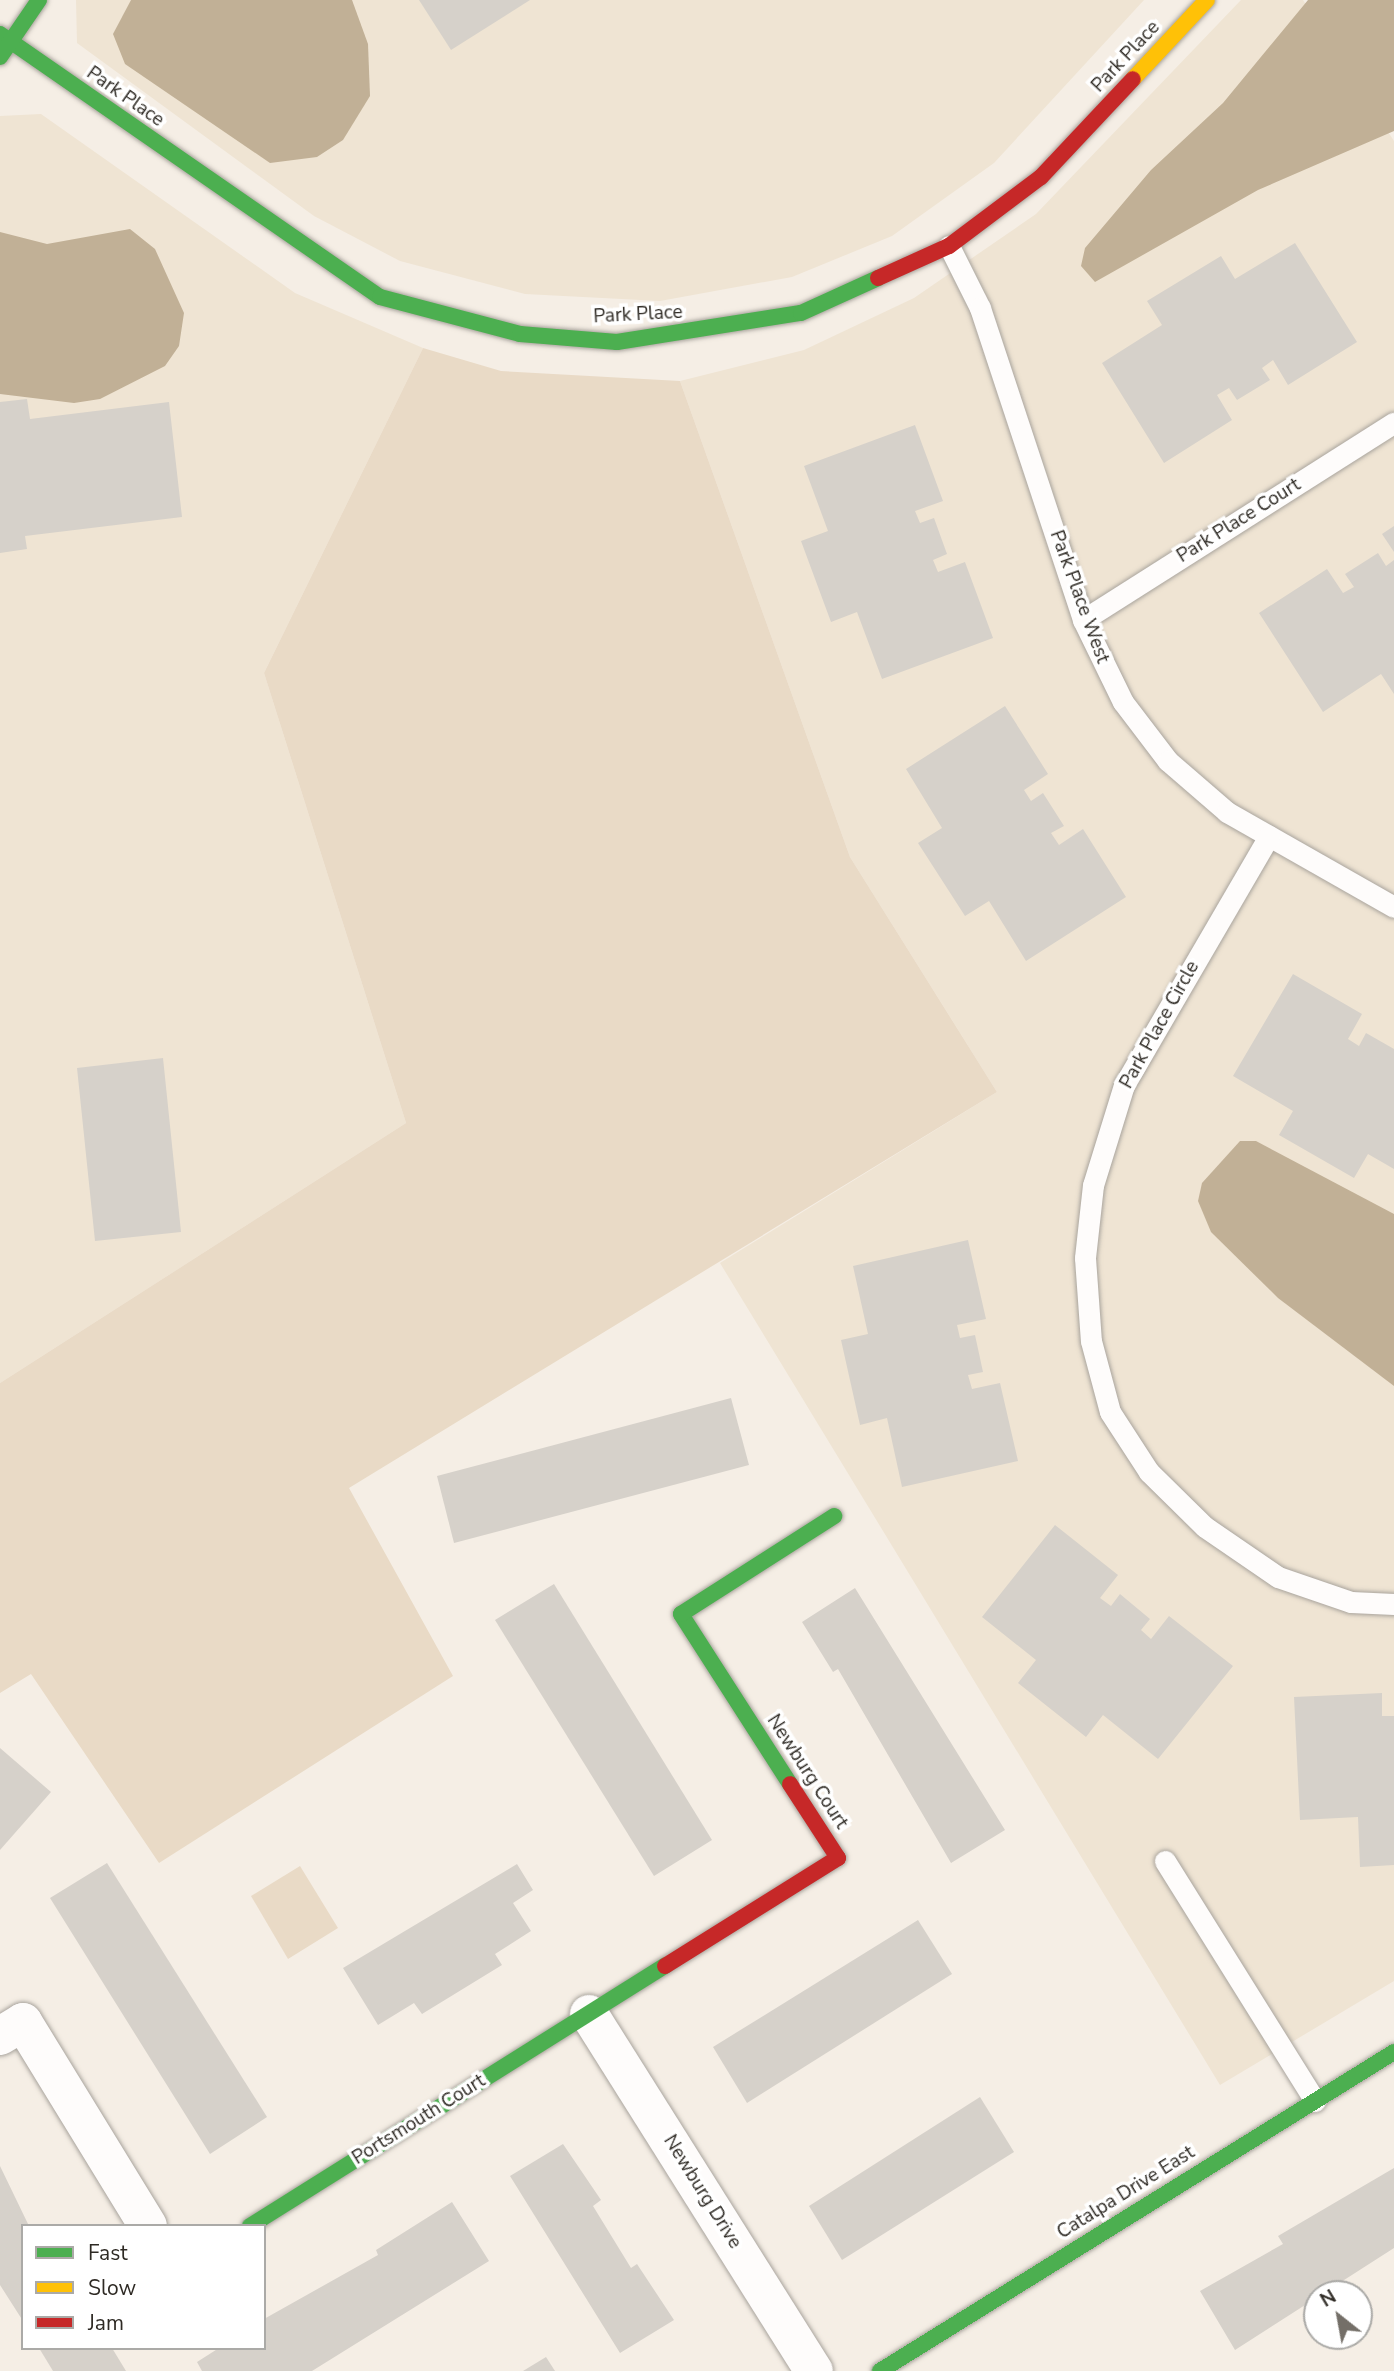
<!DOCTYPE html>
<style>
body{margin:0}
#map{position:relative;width:1394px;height:2371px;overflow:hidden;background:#f5eee5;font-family:"Nunito Sans",sans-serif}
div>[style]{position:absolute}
.built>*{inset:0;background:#efe4d3}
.green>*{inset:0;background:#e9dac6}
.water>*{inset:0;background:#c1b096}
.building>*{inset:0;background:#d6d1ca}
.roads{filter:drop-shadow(0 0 2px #a9a49d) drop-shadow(0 0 2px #a9a49d)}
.lane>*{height:21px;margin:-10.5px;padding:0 10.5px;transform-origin:10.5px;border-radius:10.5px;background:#fefcfb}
.street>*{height:38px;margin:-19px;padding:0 19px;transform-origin:19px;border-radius:19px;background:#fefcfb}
.fast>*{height:16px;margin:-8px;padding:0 8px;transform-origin:8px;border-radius:8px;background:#4caf50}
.slow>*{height:16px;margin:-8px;padding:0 8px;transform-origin:8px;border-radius:8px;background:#ffc107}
.jam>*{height:16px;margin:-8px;padding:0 8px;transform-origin:8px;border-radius:8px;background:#c62828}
span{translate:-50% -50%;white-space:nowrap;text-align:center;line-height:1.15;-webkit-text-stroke:7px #fff;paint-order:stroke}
.street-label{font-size:19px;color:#2e2a24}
.legend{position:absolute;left:21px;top:2224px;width:245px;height:126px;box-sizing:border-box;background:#fff;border:2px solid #abaaa7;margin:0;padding:9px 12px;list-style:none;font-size:21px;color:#2e2a24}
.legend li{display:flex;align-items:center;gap:14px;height:35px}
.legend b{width:35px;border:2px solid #abaaa7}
.north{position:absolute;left:1303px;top:2280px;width:70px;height:70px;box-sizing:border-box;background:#fff;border:2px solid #abaaa7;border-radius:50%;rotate:329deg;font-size:19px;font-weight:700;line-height:28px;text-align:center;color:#2e2a24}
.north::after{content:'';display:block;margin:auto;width:24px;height:32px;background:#746f68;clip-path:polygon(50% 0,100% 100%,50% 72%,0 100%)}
</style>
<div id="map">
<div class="built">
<div style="clip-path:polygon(76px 0,1144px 0,994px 163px,892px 236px,792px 277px,660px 301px,525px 294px,400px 261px,314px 216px,77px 43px)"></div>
<div style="clip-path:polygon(1241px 0,1303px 0,1394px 141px,1394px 1981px,1220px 2085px,720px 1263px,997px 1092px,850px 857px,680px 381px,804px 350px,914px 298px,1036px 214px)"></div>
<div style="clip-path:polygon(41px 114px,295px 293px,423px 348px,264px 673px,406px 1123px,0 1383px,0 116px)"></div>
</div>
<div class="green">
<div style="clip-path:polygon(423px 348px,501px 371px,680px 381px,850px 857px,997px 1092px,349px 1488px,453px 1676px,159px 1863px,31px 1674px,0 1693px,0 1383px,406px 1123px,264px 673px)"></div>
<div style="clip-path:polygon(300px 1866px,338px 1928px,288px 1959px,251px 1896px)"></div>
</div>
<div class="water">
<div style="clip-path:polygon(131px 0,352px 0,368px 44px,370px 96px,343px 140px,317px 157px,270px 163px,125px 64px,113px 34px)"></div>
<div style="clip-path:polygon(1308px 0,1394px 0,1394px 131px,1258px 190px,1095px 282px,1081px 266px,1085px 248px,1151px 170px,1223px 103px)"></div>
<div style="clip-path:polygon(130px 229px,155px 249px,184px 313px,179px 346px,165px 366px,100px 399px,74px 403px,0 394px,0 232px,47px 244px)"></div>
<div style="clip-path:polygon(1240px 1141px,1256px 1141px,1394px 1214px,1394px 1386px,1278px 1298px,1211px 1232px,1198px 1201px,1202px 1183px)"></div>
</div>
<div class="building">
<div style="clip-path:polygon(419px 0,530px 0,451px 50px)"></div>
<div style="clip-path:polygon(1295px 243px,1357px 342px,1288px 385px,1273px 360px,1262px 368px,1270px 380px,1237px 400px,1229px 388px,1217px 395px,1232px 420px,1164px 463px,1102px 363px,1162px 325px,1147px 301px,1221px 256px,1235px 279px)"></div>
<div style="clip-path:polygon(27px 399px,30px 419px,169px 402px,182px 517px,25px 536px,27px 549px,0 553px,0 402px)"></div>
<div style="clip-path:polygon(915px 425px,943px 501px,915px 511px,920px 523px,934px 518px,947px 554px,933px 560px,938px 572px,965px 562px,993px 638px,882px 679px,857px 612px,831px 622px,801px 541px,828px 531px,804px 466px)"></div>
<div style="clip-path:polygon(1394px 526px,1394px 552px,1382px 534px)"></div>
<div style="clip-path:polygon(1378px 553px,1386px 566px,1394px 560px,1394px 694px,1381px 674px,1323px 712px,1259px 613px,1327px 569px,1343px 593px,1354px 587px,1345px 574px)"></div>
<div style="clip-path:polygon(1005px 706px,1048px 774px,1024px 790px,1031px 801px,1043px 793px,1064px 826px,1051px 833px,1059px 845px,1083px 829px,1126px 897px,1026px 961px,989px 901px,965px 916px,918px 843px,942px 828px,906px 769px)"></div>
<div style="clip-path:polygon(1293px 974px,1362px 1014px,1348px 1039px,1359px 1046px,1366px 1033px,1394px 1049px,1394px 1169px,1368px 1154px,1354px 1178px,1279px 1135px,1293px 1111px,1233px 1076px)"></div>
<div style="clip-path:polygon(163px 1058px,181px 1232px,95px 1241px,77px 1068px)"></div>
<div style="clip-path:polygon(968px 1240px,986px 1319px,957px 1325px,960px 1338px,975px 1335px,983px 1372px,968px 1375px,972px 1389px,1000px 1383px,1018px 1461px,902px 1487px,887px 1418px,860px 1425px,841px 1340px,868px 1334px,853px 1266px)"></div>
<div style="clip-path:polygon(731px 1398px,749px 1465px,454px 1543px,437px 1476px)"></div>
<div style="clip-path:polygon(1055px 1525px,1118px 1575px,1100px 1598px,1111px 1606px,1120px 1594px,1150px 1619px,1141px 1630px,1151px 1639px,1169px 1616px,1233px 1666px,1158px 1759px,1103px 1715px,1086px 1737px,1018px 1683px,1036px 1660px,982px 1617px)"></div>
<div style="clip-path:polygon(554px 1584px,712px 1840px,654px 1876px,495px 1620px)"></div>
<div style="clip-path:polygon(855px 1588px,1005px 1830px,951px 1863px,838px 1669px,833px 1672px,802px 1622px)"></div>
<div style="clip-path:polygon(1382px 1693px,1382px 1716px,1394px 1716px,1394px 1865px,1360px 1867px,1358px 1817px,1300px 1820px,1294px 1697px)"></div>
<div style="clip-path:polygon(0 1748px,51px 1792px,0 1850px)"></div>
<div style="clip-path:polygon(107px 1863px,267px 2117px,210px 2154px,50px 1898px)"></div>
<div style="clip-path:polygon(517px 1864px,533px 1890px,513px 1903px,531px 1931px,495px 1954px,502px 1965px,422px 2014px,414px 2003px,378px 2025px,343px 1968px)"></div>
<div style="clip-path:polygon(918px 1920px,952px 1974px,747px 2103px,713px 2047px)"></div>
<div style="clip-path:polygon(980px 2097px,1014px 2152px,842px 2260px,809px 2206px)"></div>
<div style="clip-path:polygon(563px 2144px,601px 2200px,593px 2206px,631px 2268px,637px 2264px,674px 2320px,620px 2353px,510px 2176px)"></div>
<div style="clip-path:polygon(0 2166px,29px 2226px,23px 2226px,23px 2321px,0 2285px)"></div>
<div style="clip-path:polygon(1394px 2168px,1394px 2248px,1235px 2350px,1200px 2291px,1283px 2244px,1278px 2236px)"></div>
<div style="clip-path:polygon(452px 2202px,489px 2261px,312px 2371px,202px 2371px,197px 2362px,219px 2348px,264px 2348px,264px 2319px,378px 2255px,376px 2250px)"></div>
<div style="clip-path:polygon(39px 2348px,112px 2348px,126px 2371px,53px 2371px)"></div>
<div style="clip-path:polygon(546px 2357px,555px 2371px,523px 2371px)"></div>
</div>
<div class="roads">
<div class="lane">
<div style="left:949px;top:246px;width:69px;rotate:63.4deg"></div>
<div style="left:980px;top:308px;width:329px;rotate:71.7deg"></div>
<div style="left:1083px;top:620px;width:91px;rotate:64deg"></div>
<div style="left:1123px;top:702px;width:74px;rotate:52.7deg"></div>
<div style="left:1168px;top:761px;width:78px;rotate:40.8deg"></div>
<div style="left:1227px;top:812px;width:192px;rotate:29.6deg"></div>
<div style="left:1083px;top:620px;width:368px;rotate:-32.4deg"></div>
<div style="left:1269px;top:836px;width:288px;rotate:120.2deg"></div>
<div style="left:1124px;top:1085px;width:105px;rotate:107.2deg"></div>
<div style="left:1093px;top:1185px;width:73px;rotate:96.3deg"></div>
<div style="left:1085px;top:1258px;width:83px;rotate:85.9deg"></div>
<div style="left:1091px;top:1341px;width:73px;rotate:75deg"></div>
<div style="left:1110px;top:1412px;width:72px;rotate:57deg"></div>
<div style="left:1149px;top:1472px;width:78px;rotate:44.5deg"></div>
<div style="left:1205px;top:1527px;width:88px;rotate:34.4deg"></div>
<div style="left:1278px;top:1577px;width:77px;rotate:18.9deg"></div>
<div style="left:1351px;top:1602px;width:43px;rotate:2.7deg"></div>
<div style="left:1165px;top:1861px;width:283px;rotate:58deg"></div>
</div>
<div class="street">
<div style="left:589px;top:2014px;width:422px;rotate:57.8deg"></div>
<div style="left:0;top:2036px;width:27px;rotate:-31deg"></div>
<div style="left:23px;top:2022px;width:239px;rotate:58.5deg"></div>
</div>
<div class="fast">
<div style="left:0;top:34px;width:462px;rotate:34.7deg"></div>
<div style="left:380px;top:297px;width:145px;rotate:14.8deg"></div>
<div style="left:520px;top:334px;width:97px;rotate:4.7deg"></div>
<div style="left:617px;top:342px;width:186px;rotate:-9deg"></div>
<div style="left:801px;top:313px;width:85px;rotate:-24.4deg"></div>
<div style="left:0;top:57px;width:69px;rotate:-55.6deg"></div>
<div style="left:790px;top:1784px;width:202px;rotate:-122.7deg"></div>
<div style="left:681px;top:1614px;width:182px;rotate:-32.6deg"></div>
<div style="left:250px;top:2226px;width:490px;rotate:-32.1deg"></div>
<div style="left:880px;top:2371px;width:605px;rotate:-31.82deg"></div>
</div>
<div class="slow">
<div style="left:1133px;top:79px;width:108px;rotate:-46.9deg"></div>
</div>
<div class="jam">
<div style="left:878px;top:278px;width:78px;rotate:-24.3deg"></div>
<div style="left:949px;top:246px;width:115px;rotate:-36.9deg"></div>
<div style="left:1041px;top:177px;width:134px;rotate:-46.8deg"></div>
<div style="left:665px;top:1966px;width:204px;rotate:-32deg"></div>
<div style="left:838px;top:1858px;width:88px;rotate:-123deg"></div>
</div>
</div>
<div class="street-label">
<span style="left:1126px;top:57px;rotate:-47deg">Park Place</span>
<span style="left:125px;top:97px;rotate:35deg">Park Place</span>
<span style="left:638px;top:315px;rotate:-3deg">Park Place</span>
<span style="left:1239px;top:521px;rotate:-32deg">Park Place Court</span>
<span style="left:1079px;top:597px;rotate:70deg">Park Place West</span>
<span style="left:1160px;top:1025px;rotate:-61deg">Park Place Circle</span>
<span style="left:807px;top:1772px;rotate:57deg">Newburg Court</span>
<span style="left:419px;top:2120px;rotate:-32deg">Portsmouth Court</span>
<span style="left:702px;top:2192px;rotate:58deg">Newburg Drive</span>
<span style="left:1126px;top:2193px;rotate:-32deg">Catalpa Drive East</span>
</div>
<ul class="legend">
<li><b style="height:9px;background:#4caf50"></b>Fast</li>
<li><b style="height:9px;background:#ffc107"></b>Slow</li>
<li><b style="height:9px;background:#c62828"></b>Jam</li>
</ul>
<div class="north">N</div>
</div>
